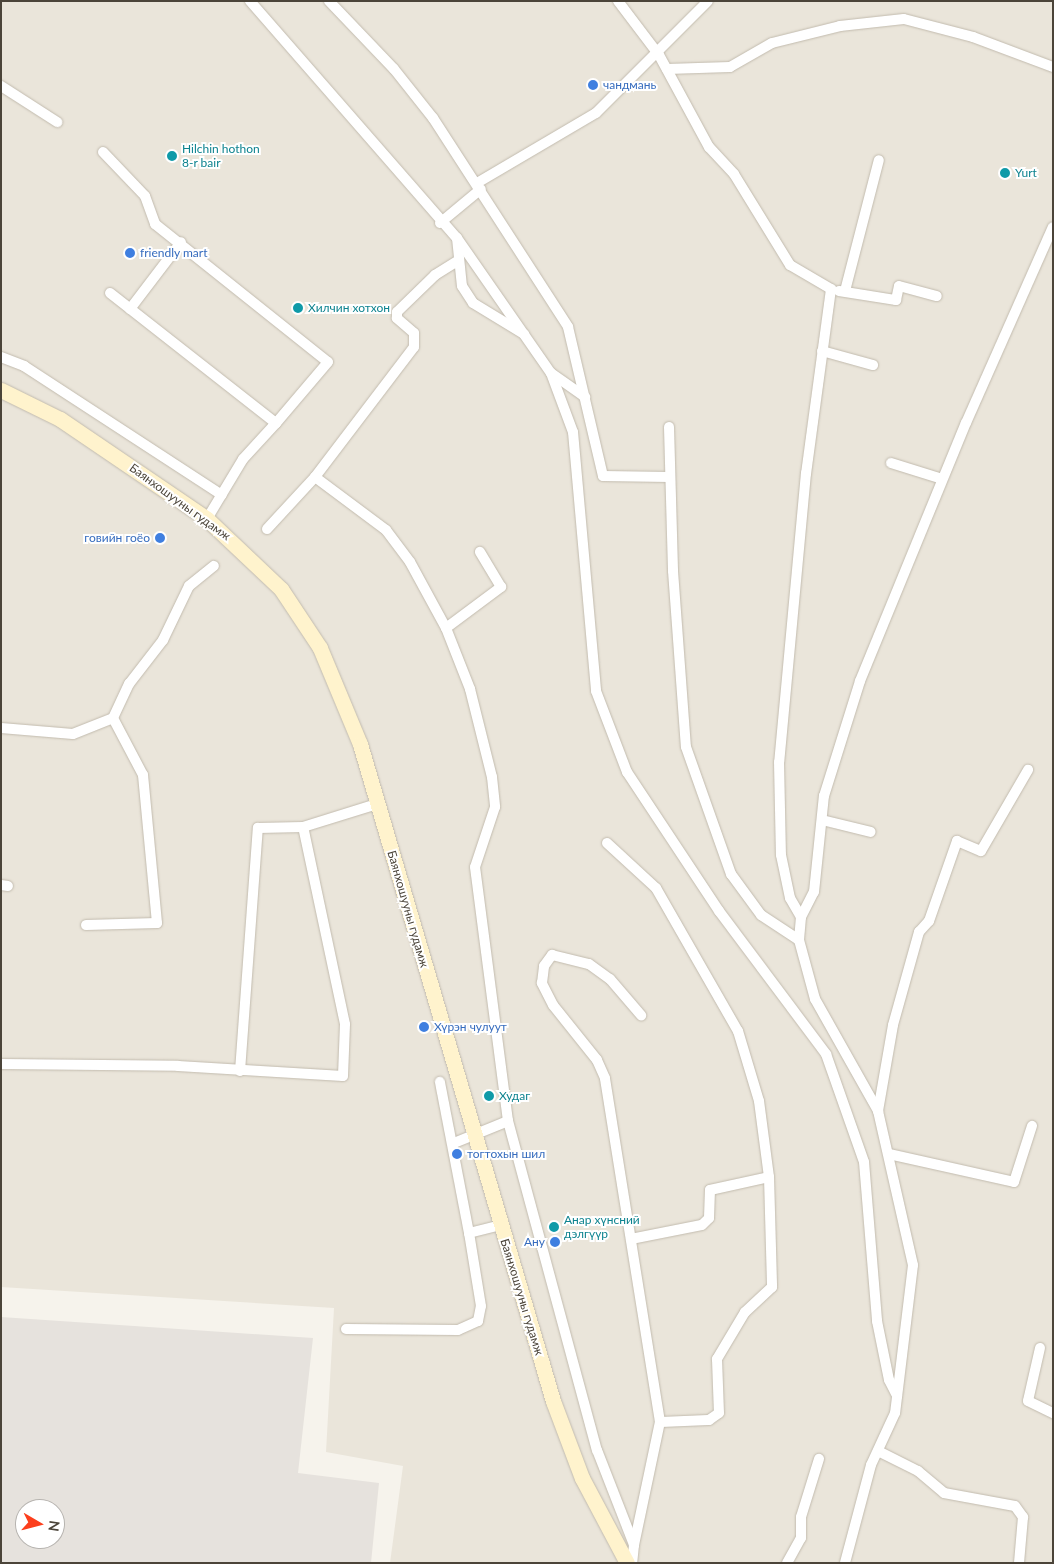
<!DOCTYPE html>
<meta charset="utf-8">
<style>
body{margin:0}
#map{position:relative;width:1054px;height:1564px;overflow:hidden;background:#f6f3ec;font-family:Lato,sans-serif}
div>[style]{position:absolute}
.residential>*{inset:0;background:#eae5da}
.industrial>*{inset:0;background:#e6e2dd}
.roads{filter:drop-shadow(0 0 1px #c2bbae) drop-shadow(0 0 1px #c2bbae)}
.minor>*{height:10px;margin:-5px;padding:0 5px;transform-origin:5px;border-radius:5px;background:#fff}
.secondary>*{height:15px;margin:-7.5px;padding:0 7.5px;transform-origin:7.5px;border-radius:7.5px;background:#fff3cd}
.dots>*{width:14px;height:14px;translate:-50% -50%;box-sizing:border-box;border:2px solid #fff;border-radius:50%}
span{translate:-50% -50%;white-space:nowrap;text-align:center;line-height:1.15;-webkit-text-stroke:4px #fff;paint-order:stroke}
.shop-label{font-size:12px;color:#366cbe}
.left{translate:0 -50%;text-align:left}
.right{translate:-100% -50%;text-align:right}
.culture-label{font-size:12px;color:#0d838f}
.street-label{font-size:12px;color:#4b4439}
.frame{position:absolute;inset:0;border:2px solid #4b4439;pointer-events:none}
.north{position:absolute;left:15px;top:1499px;width:50px;height:50px;box-sizing:border-box;background:#fff;border:1px solid #b7b4b0;border-radius:50%;rotate:98deg;font-size:14px;font-weight:700;line-height:20px;text-align:center;color:#4b4439}
.north::after{content:'';display:block;margin:auto;width:18px;height:22px;background:#fc3f1d;clip-path:polygon(50% 0,100% 100%,50% 72%,0 100%)}
</style>
<div id="map">
<div class="residential">
<div style="clip-path:polygon(1px 1px,1053px 1px,1053px 1563px,390px 1563px,403px 1466px,326px 1452px,334px 1308px,1px 1287px)"></div>
</div>
<div class="industrial">
<div style="clip-path:polygon(evenodd,1px 1317px,313px 1338px,298px 1473px,379px 1483px,371px 1563px,1px 1563px,1px 1317px,25px 1509px,55px 1509px,55px 1539px,25px 1539px,25px 1509px)"></div>
</div>
<div class="roads">
<div class="minor">
<div style="left:250px;top:1px;width:315px;rotate:48.9deg"></div>
<div style="left:457px;top:238px;width:165px;rotate:55.2deg"></div>
<div style="left:551px;top:373px;width:63px;rotate:69.6deg"></div>
<div style="left:573px;top:432px;width:260px;rotate:84.9deg"></div>
<div style="left:596px;top:691px;width:87px;rotate:69.1deg"></div>
<div style="left:627px;top:772px;width:167px;rotate:56.5deg"></div>
<div style="left:719px;top:911px;width:179px;rotate:53.2deg"></div>
<div style="left:826px;top:1054px;width:114px;rotate:70.6deg"></div>
<div style="left:864px;top:1162px;width:160px;rotate:85.3deg"></div>
<div style="left:877px;top:1321px;width:60px;rotate:78.5deg"></div>
<div style="left:889px;top:1380px;width:18px;rotate:63deg"></div>
<div style="left:329px;top:1px;width:94px;rotate:46.3deg"></div>
<div style="left:394px;top:69px;width:63px;rotate:51.5deg"></div>
<div style="left:433px;top:118px;width:249px;rotate:57.1deg"></div>
<div style="left:568px;top:327px;width:153px;rotate:76.8deg"></div>
<div style="left:603px;top:476px;width:66px;rotate:0.9deg"></div>
<div style="left:618px;top:1px;width:68px;rotate:52.8deg"></div>
<div style="left:659px;top:55px;width:105px;rotate:61.5deg"></div>
<div style="left:709px;top:147px;width:37px;rotate:47deg"></div>
<div style="left:734px;top:174px;width:107px;rotate:58.4deg"></div>
<div style="left:790px;top:265px;width:48px;rotate:30.3deg"></div>
<div style="left:831px;top:289px;width:186px;rotate:97.7deg"></div>
<div style="left:806px;top:473px;width:290px;rotate:95.3deg"></div>
<div style="left:779px;top:762px;width:93px;rotate:88.8deg"></div>
<div style="left:781px;top:855px;width:44px;rotate:78.2deg"></div>
<div style="left:790px;top:898px;width:22px;rotate:60deg"></div>
<div style="left:801px;top:917px;width:23px;rotate:95deg"></div>
<div style="left:667px;top:69px;width:63px;rotate:-1.8deg"></div>
<div style="left:730px;top:67px;width:48px;rotate:-29.7deg"></div>
<div style="left:772px;top:43px;width:70px;rotate:-14deg"></div>
<div style="left:840px;top:26px;width:64px;rotate:-6.2deg"></div>
<div style="left:904px;top:19px;width:71px;rotate:14.6deg"></div>
<div style="left:973px;top:37px;width:85px;rotate:20.6deg"></div>
<div style="left:1px;top:86px;width:67px;rotate:32.7deg"></div>
<div style="left:103px;top:152px;width:61px;rotate:46.3deg"></div>
<div style="left:145px;top:196px;width:30px;rotate:70deg"></div>
<div style="left:155px;top:224px;width:221px;rotate:38.6deg"></div>
<div style="left:328px;top:362px;width:80px;rotate:130.4deg"></div>
<div style="left:477px;top:183px;width:138px;rotate:-30.5deg"></div>
<div style="left:596px;top:113px;width:158px;rotate:-45deg"></div>
<div style="left:440px;top:223px;width:53px;rotate:-39.7deg"></div>
<div style="left:457px;top:238px;width:48px;rotate:84.1deg"></div>
<div style="left:462px;top:286px;width:20px;rotate:57deg"></div>
<div style="left:473px;top:303px;width:60px;rotate:31.3deg"></div>
<div style="left:839px;top:291px;width:58px;rotate:9deg"></div>
<div style="left:896px;top:300px;width:14px;rotate:-78deg"></div>
<div style="left:899px;top:286px;width:39px;rotate:15deg"></div>
<div style="left:845px;top:291px;width:135px;rotate:-75.5deg"></div>
<div style="left:110px;top:293px;width:211px;rotate:38.1deg"></div>
<div style="left:276px;top:423px;width:49px;rotate:132.5deg"></div>
<div style="left:243px;top:459px;width:70px;rotate:121deg"></div>
<div style="left:130px;top:309px;width:84px;rotate:-52.7deg"></div>
<div style="left:822px;top:351px;width:53px;rotate:15.4deg"></div>
<div style="left:1px;top:357px;width:25px;rotate:21deg"></div>
<div style="left:24px;top:366px;width:236px;rotate:33.1deg"></div>
<div style="left:551px;top:373px;width:42px;rotate:35.2deg"></div>
<div style="left:669px;top:427px;width:144px;rotate:88.4deg"></div>
<div style="left:673px;top:571px;width:176px;rotate:85.8deg"></div>
<div style="left:686px;top:747px;width:135px;rotate:70.5deg"></div>
<div style="left:731px;top:874px;width:51px;rotate:53.8deg"></div>
<div style="left:761px;top:915px;width:45px;rotate:33.3deg"></div>
<div style="left:799px;top:940px;width:61px;rotate:74.8deg"></div>
<div style="left:815px;top:999px;width:129px;rotate:60.6deg"></div>
<div style="left:878px;top:1111px;width:158px;rotate:77.2deg"></div>
<div style="left:913px;top:1265px;width:149px;rotate:96.9deg"></div>
<div style="left:895px;top:1413px;width:57px;rotate:114.8deg"></div>
<div style="left:871px;top:1465px;width:101px;rotate:104.9deg"></div>
<div style="left:891px;top:463px;width:53px;rotate:17.4deg"></div>
<div style="left:315px;top:477px;width:89px;rotate:36.7deg"></div>
<div style="left:386px;top:530px;width:40px;rotate:53deg"></div>
<div style="left:410px;top:562px;width:75px;rotate:61.4deg"></div>
<div style="left:446px;top:628px;width:66px;rotate:68.5deg"></div>
<div style="left:470px;top:689px;width:91px;rotate:76deg"></div>
<div style="left:492px;top:777px;width:30px;rotate:84deg"></div>
<div style="left:495px;top:807px;width:63px;rotate:108.4deg"></div>
<div style="left:475px;top:867px;width:256px;rotate:82.6deg"></div>
<div style="left:508px;top:1121px;width:58px;rotate:157.8deg"></div>
<div style="left:267px;top:529px;width:71px;rotate:-47.3deg"></div>
<div style="left:315px;top:477px;width:163px;rotate:-52.7deg"></div>
<div style="left:414px;top:347px;width:14px;rotate:-90deg"></div>
<div style="left:414px;top:333px;width:23px;rotate:-139deg"></div>
<div style="left:397px;top:318px;width:6px;rotate:-90deg"></div>
<div style="left:397px;top:312px;width:53px;rotate:-44.2deg"></div>
<div style="left:435px;top:275px;width:25px;rotate:-32deg"></div>
<div style="left:446px;top:628px;width:69px;rotate:-36.7deg"></div>
<div style="left:501px;top:587px;width:41px;rotate:-121deg"></div>
<div style="left:1px;top:728px;width:72px;rotate:4.8deg"></div>
<div style="left:73px;top:734px;width:43px;rotate:-21.8deg"></div>
<div style="left:113px;top:718px;width:38px;rotate:-65deg"></div>
<div style="left:129px;top:684px;width:56px;rotate:-52.3deg"></div>
<div style="left:163px;top:640px;width:60px;rotate:-64.3deg"></div>
<div style="left:189px;top:586px;width:32px;rotate:-39deg"></div>
<div style="left:822px;top:820px;width:50px;rotate:13.8deg"></div>
<div style="left:607px;top:843px;width:67px;rotate:42.6deg"></div>
<div style="left:656px;top:888px;width:165px;rotate:60.2deg"></div>
<div style="left:738px;top:1031px;width:73px;rotate:73.3deg"></div>
<div style="left:759px;top:1101px;width:77px;rotate:82.5deg"></div>
<div style="left:769px;top:1177px;width:110px;rotate:88.4deg"></div>
<div style="left:772px;top:1287px;width:37px;rotate:137deg"></div>
<div style="left:745px;top:1312px;width:55px;rotate:120.8deg"></div>
<div style="left:717px;top:1359px;width:54px;rotate:87.9deg"></div>
<div style="left:719px;top:1413px;width:12px;rotate:145deg"></div>
<div style="left:709px;top:1420px;width:49px;rotate:177.7deg"></div>
<div style="left:1px;top:885px;width:7px;rotate:8deg"></div>
<div style="left:801px;top:917px;width:28px;rotate:-63deg"></div>
<div style="left:814px;top:892px;width:97px;rotate:-84.1deg"></div>
<div style="left:824px;top:796px;width:121px;rotate:-72.6deg"></div>
<div style="left:860px;top:681px;width:279px;rotate:-67.7deg"></div>
<div style="left:966px;top:423px;width:214px;rotate:-66.1deg"></div>
<div style="left:86px;top:925px;width:71px;rotate:-1.6deg"></div>
<div style="left:157px;top:923px;width:149px;rotate:-95.4deg"></div>
<div style="left:143px;top:775px;width:64px;rotate:-117.8deg"></div>
<div style="left:1px;top:1064px;width:177px;rotate:0.6deg"></div>
<div style="left:178px;top:1066px;width:165px;rotate:3.5deg"></div>
<div style="left:343px;top:1076px;width:52px;rotate:-87.8deg"></div>
<div style="left:345px;top:1024px;width:201px;rotate:-102deg"></div>
<div style="left:240px;top:1071px;width:244px;rotate:-85.8deg"></div>
<div style="left:258px;top:828px;width:45px;rotate:-1.3deg"></div>
<div style="left:303px;top:827px;width:77px;rotate:-17.3deg"></div>
<div style="left:878px;top:1111px;width:87px;rotate:-80.1deg"></div>
<div style="left:893px;top:1025px;width:97px;rotate:-74.4deg"></div>
<div style="left:919px;top:932px;width:15px;rotate:-48deg"></div>
<div style="left:929px;top:921px;width:85px;rotate:-70.7deg"></div>
<div style="left:957px;top:841px;width:26px;rotate:23deg"></div>
<div style="left:981px;top:851px;width:94px;rotate:-59.9deg"></div>
<div style="left:508px;top:1121px;width:341px;rotate:74.9deg"></div>
<div style="left:597px;top:1450px;width:102px;rotate:68.7deg"></div>
<div style="left:634px;top:1545px;width:18px;rotate:96deg"></div>
<div style="left:889px;top:1154px;width:128px;rotate:12.6deg"></div>
<div style="left:1014px;top:1182px;width:59px;rotate:-72.2deg"></div>
<div style="left:469px;top:1233px;width:33px;rotate:-14deg"></div>
<div style="left:631px;top:1239px;width:72px;rotate:-11.2deg"></div>
<div style="left:702px;top:1225px;width:10px;rotate:-45deg"></div>
<div style="left:709px;top:1218px;width:28px;rotate:-88deg"></div>
<div style="left:710px;top:1190px;width:60px;rotate:-12.4deg"></div>
<div style="left:346px;top:1329px;width:112px;rotate:0.5deg"></div>
<div style="left:458px;top:1330px;width:22px;rotate:-24deg"></div>
<div style="left:478px;top:1321px;width:15px;rotate:-79deg"></div>
<div style="left:481px;top:1306px;width:74px;rotate:-99.3deg"></div>
<div style="left:469px;top:1233px;width:154px;rotate:-100.9deg"></div>
<div style="left:1040px;top:1348px;width:54px;rotate:102.8deg"></div>
<div style="left:1028px;top:1401px;width:28px;rotate:26deg"></div>
<div style="left:878px;top:1451px;width:45px;rotate:26.6deg"></div>
<div style="left:918px;top:1471px;width:34px;rotate:40deg"></div>
<div style="left:944px;top:1493px;width:72px;rotate:10.4deg"></div>
<div style="left:1015px;top:1506px;width:14px;rotate:54deg"></div>
<div style="left:1023px;top:1517px;width:46px;rotate:95deg"></div>
<div style="left:634px;top:1545px;width:126px;rotate:-78.1deg"></div>
<div style="left:660px;top:1422px;width:348px;rotate:-99.1deg"></div>
<div style="left:605px;top:1078px;width:20px;rotate:-114deg"></div>
<div style="left:597px;top:1060px;width:70px;rotate:-128.7deg"></div>
<div style="left:553px;top:1005px;width:25px;rotate:-117deg"></div>
<div style="left:542px;top:983px;width:17px;rotate:-83deg"></div>
<div style="left:544px;top:966px;width:14px;rotate:-54deg"></div>
<div style="left:552px;top:955px;width:38px;rotate:14deg"></div>
<div style="left:589px;top:964px;width:26px;rotate:36deg"></div>
<div style="left:610px;top:979px;width:48px;rotate:49.3deg"></div>
<div style="left:787px;top:1563px;width:29px;rotate:-61deg"></div>
<div style="left:801px;top:1538px;width:21px;rotate:-90deg"></div>
<div style="left:801px;top:1517px;width:61px;rotate:-72.8deg"></div>
</div>
<div class="secondary">
<div style="left:1px;top:390px;width:66px;rotate:26.2deg"></div>
<div style="left:60px;top:419px;width:178px;rotate:34.2deg"></div>
<div style="left:207px;top:519px;width:102px;rotate:43.4deg"></div>
<div style="left:281px;top:589px;width:71px;rotate:56.5deg"></div>
<div style="left:320px;top:648px;width:104px;rotate:67.4deg"></div>
<div style="left:360px;top:744px;width:685px;rotate:73.63deg"></div>
<div style="left:553px;top:1401px;width:82px;rotate:69.4deg"></div>
<div style="left:582px;top:1478px;width:96px;rotate:62.1deg"></div>
</div>
</div>
<div class="dots">
<div style="left:593px;top:85px;background:#3f7fe0"></div>
<div style="left:172px;top:156px;background:#0f9aa8"></div>
<div style="left:1005px;top:173px;background:#0f9aa8"></div>
<div style="left:130px;top:253px;background:#3f7fe0"></div>
<div style="left:298px;top:308px;background:#0f9aa8"></div>
<div style="left:160px;top:538px;background:#3f7fe0"></div>
<div style="left:424px;top:1027px;background:#3f7fe0"></div>
<div style="left:489px;top:1096px;background:#0f9aa8"></div>
<div style="left:457px;top:1154px;background:#3f7fe0"></div>
<div style="left:554px;top:1227px;background:#0f9aa8"></div>
<div style="left:555px;top:1242px;background:#3f7fe0"></div>
</div>
<div class="shop-label">
<span class="left" style="left:603px;top:85px">чандмань</span>
<span class="left" style="left:140px;top:253px">friendly mart</span>
<span class="right" style="left:150px;top:538px">говийн гоёо</span>
<span class="left" style="left:434px;top:1027px">Хүрэн чулуут</span>
<span class="left" style="left:467px;top:1154px">тогтохын шил</span>
<span class="right" style="left:545px;top:1242px">Ану</span>
</div>
<div class="culture-label">
<span class="left" style="left:182px;top:156px">Hilchin hothon<br>8-r bair</span>
<span class="left" style="left:1015px;top:173px">Yurt</span>
<span class="left" style="left:308px;top:308px">Хилчин хотхон</span>
<span class="left" style="left:499px;top:1096px">Худаг</span>
<span class="left" style="left:564px;top:1227px">Анар хүнсний<br>дэлгүүр</span>
</div>
<div class="street-label">
<span style="left:180px;top:502px;rotate:36deg">Баянхошууны гудамж</span>
<span style="left:408px;top:909px;rotate:74deg">Баянхошууны гудамж</span>
<span style="left:522px;top:1297px;rotate:73deg">Баянхошууны гудамж</span>
</div>
<div class="frame"></div>
<div class="north">N</div>
</div>
